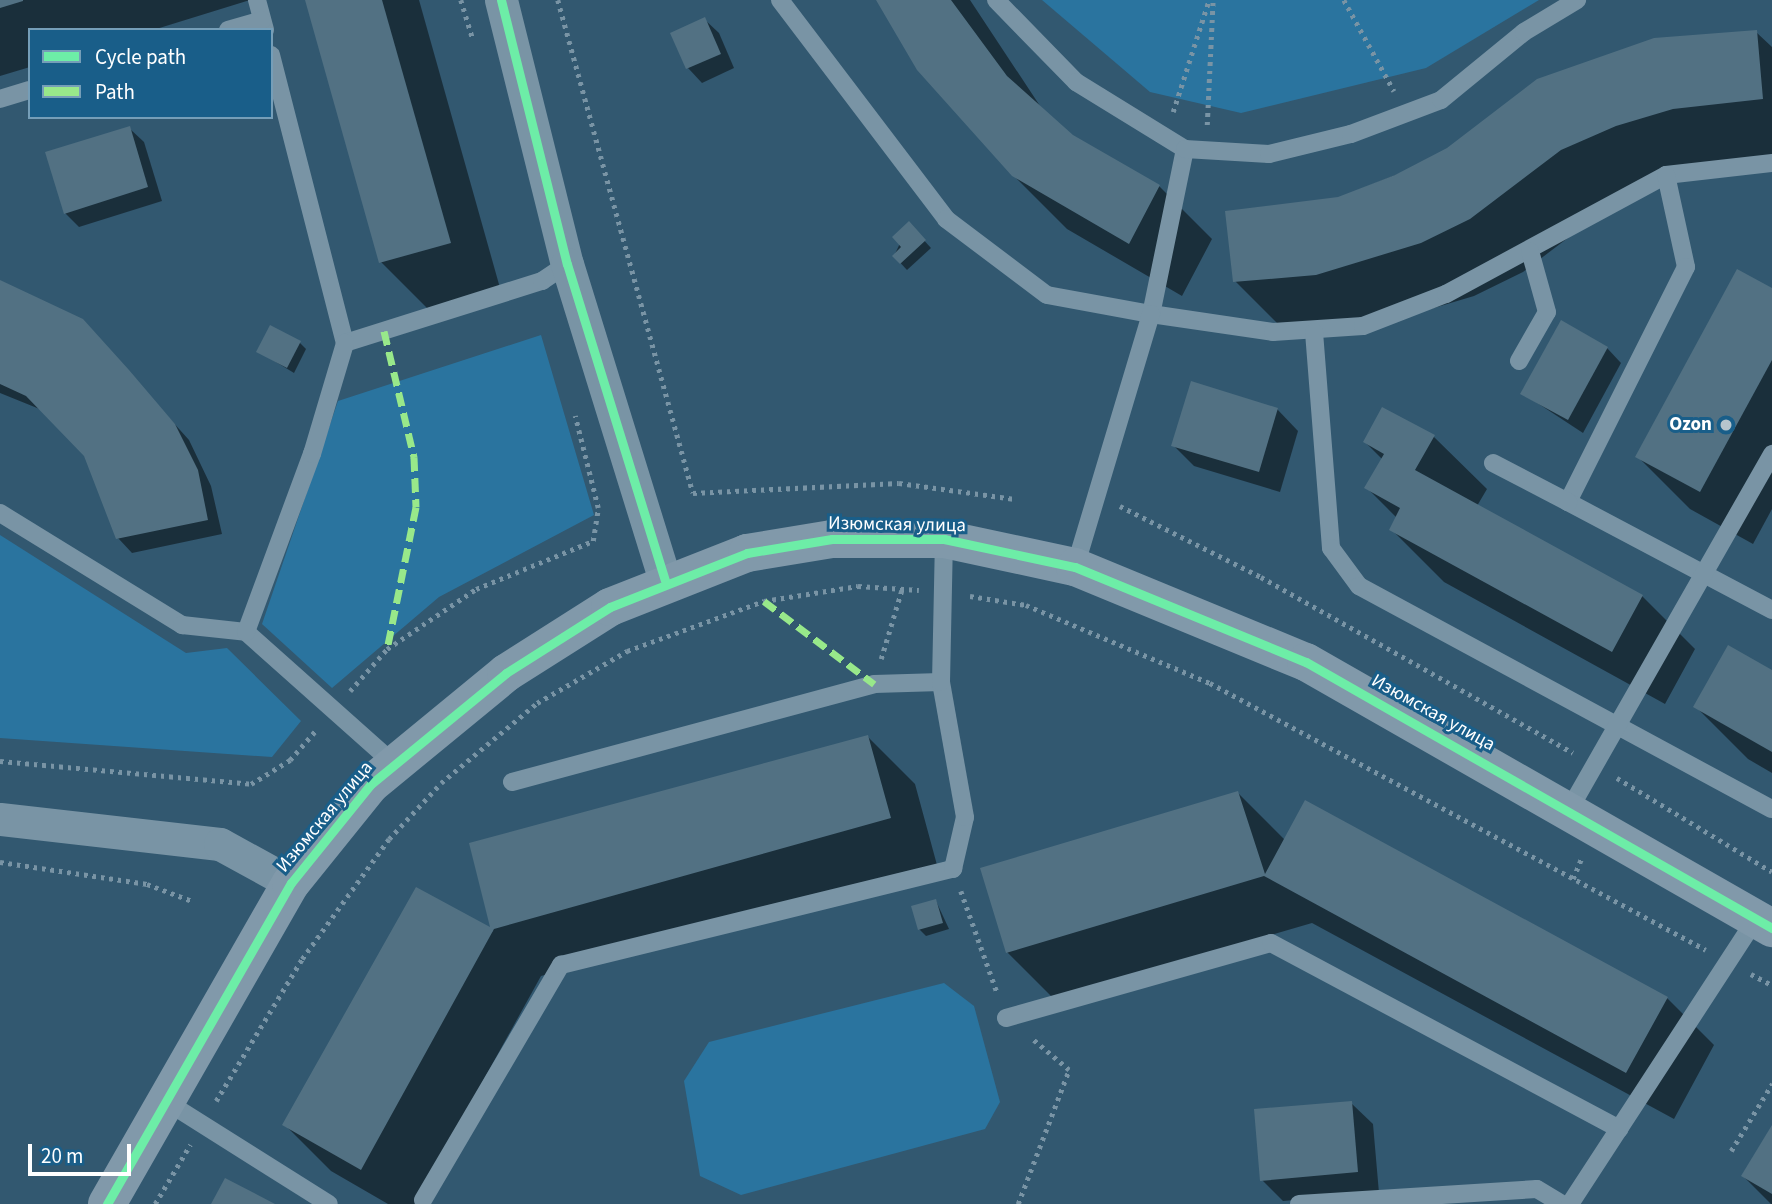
<!DOCTYPE html>
<meta charset="utf-8">
<style>
body{margin:0}
#map{position:relative;width:1772px;height:1204px;overflow:hidden;background:#325870;font-family:"Source Sans 3",sans-serif}
div>[style]{position:absolute}
.green>*{inset:0;background:#2a749f}
.shadow>*{inset:0;background:#0007}
.building>*{inset:0;background:#527183}
.path>*{height:4.5px;margin-top:-2.25px;transform-origin:0;background:repeating-linear-gradient(90deg,#7994a5 0 3.5px,transparent 0 8.5px)}
.lane>*{height:18px;margin:-9px;padding:0 9px;transform-origin:9px;border-radius:9px;background:#7994a5}
.street>*{height:33px;margin:-16.5px;padding:0 16.5px;transform-origin:16.5px;border-radius:16.5px;background:#7994a5}
.secondary>*{height:38px;margin:-19px;padding:0 19px;transform-origin:19px;border-radius:19px;background:#8199aa}
.quiet>*{height:7px;margin-top:-3.5px;transform-origin:0;background:repeating-linear-gradient(90deg,#98e88a 0 14px,transparent 0 21px)}
.cycleway>*{height:9px;margin:-4.5px;padding:0 4.5px;transform-origin:4.5px;border-radius:4.5px;background:#6deda7}
.dots>*{width:19px;height:19px;translate:-50% -50%;box-sizing:border-box;border:4px solid #195e89;border-radius:50%}
span{translate:-50% -50%;white-space:nowrap;text-align:center;line-height:1.15;-webkit-text-stroke:6px #195e89;paint-order:stroke}
.poi-label{font-size:19px;color:#fff;font-weight:700}
.right{translate:-100% -50%;text-align:right}
.street-label{font-size:19px;color:#fff}
.legend{position:absolute;left:28px;top:28px;width:245px;height:91px;box-sizing:border-box;background:#195e89;border:2px solid #759eb8;margin:0;padding:9px 12px;list-style:none;font-size:21px;color:#fff}
.legend li{display:flex;align-items:center;gap:14px;height:35px}
.legend b{width:35px;border:2px solid #759eb8}
.scale{position:absolute;left:28px;top:1144px;width:103px;height:32px;box-sizing:border-box;border:4px solid #fff;border-top:0;padding-left:9px;font-size:21px;line-height:24px;white-space:nowrap;color:#fff;-webkit-text-stroke:5px #195e89;paint-order:stroke}
</style>
<div id="map">
<div class="green">
<div style="clip-path:polygon(1042px 0,1539px 0,1426px 68px,1241px 113px,1150px 92px)"></div>
<div style="clip-path:polygon(541px 335px,594px 515px,439px 597px,332px 688px,262px 624px,338px 401px)"></div>
<div style="clip-path:polygon(0 535px,186px 653px,227px 648px,301px 721px,272px 757px,0 738px)"></div>
<div style="clip-path:polygon(944px 983px,974px 1006px,1000px 1102px,985px 1129px,741px 1195px,700px 1176px,684px 1081px,709px 1042px)"></div>
</div>
<div class="shadow">
<div style="clip-path:polygon(0 0,250px 0,153px 30px,30px 30px,30px 67px,0 76px)"></div>
<div style="clip-path:polygon(307px 0,419px 0,502px 295px,434px 315px,381px 262px)"></div>
<div style="clip-path:polygon(877px 0,970px 0,1044px 112px,1072px 136px,1159px 186px,1212px 239px,1182px 296px,1067px 229px,1013px 175px)"></div>
<div style="clip-path:polygon(704px 19px,719px 33px,734px 68px,702px 83px,688px 68px,673px 33px)"></div>
<div style="clip-path:polygon(1756px 32px,1772px 47px,1772px 156px,1727px 161px,1614px 203px,1523px 272px,1474px 296px,1370px 327px,1288px 334px,1235px 281px,1338px 198px)"></div>
<div style="clip-path:polygon(129px 128px,144px 142px,162px 201px,79px 227px,65px 213px)"></div>
<div style="clip-path:polygon(909px 224px,931px 248px,907px 270px,894px 256px)"></div>
<div style="clip-path:polygon(0 282px,82px 321px,189px 440px,211px 486px,222px 534px,132px 553px,118px 538px,86px 455px,42px 410px,0 393px)"></div>
<div style="clip-path:polygon(1772px 290px,1772px 509px,1753px 544px,1690px 509px,1637px 456px)"></div>
<div style="clip-path:polygon(300px 343px,306px 349px,294px 373px,258px 351px)"></div>
<div style="clip-path:polygon(1607px 348px,1621px 363px,1583px 433px,1522px 393px)"></div>
<div style="clip-path:polygon(1277px 409px,1298px 431px,1280px 492px,1194px 466px,1173px 445px)"></div>
<div style="clip-path:polygon(1434px 437px,1487px 489px,1477px 506px,1642px 596px,1695px 649px,1665px 704px,1444px 582px,1391px 529px,1397px 518px,1367px 488px,1382px 459px,1365px 442px)"></div>
<div style="clip-path:polygon(1772px 672px,1772px 773px,1748px 759px,1695px 706px)"></div>
<div style="clip-path:polygon(868px 737px,915px 784px,937px 865px,541px 976px,415px 1204px,388px 1204px,331px 1171px,284px 1124px,493px 931px,471px 844px)"></div>
<div style="clip-path:polygon(1238px 793px,1285px 840px,1667px 998px,1714px 1045px,1674px 1119px,1312px 923px,1054px 999px,1007px 952px)"></div>
<div style="clip-path:polygon(936px 901px,949px 929px,926px 936px,919px 929px)"></div>
<div style="clip-path:polygon(1351px 1103px,1373px 1124px,1379px 1193px,1283px 1201px,1262px 1180px)"></div>
<div style="clip-path:polygon(1772px 1128px,1772px 1204px,1771px 1204px,1743px 1176px)"></div>
</div>
<div class="building">
<div style="clip-path:polygon(0 0,23px 0,23px 1px,0 8px)"></div>
<div style="clip-path:polygon(305px 0,382px 0,451px 243px,379px 263px)"></div>
<div style="clip-path:polygon(876px 0,951px 0,1007px 76px,1073px 135px,1160px 185px,1129px 244px,1012px 176px,917px 70px)"></div>
<div style="clip-path:polygon(705px 17px,721px 54px,686px 69px,670px 33px)"></div>
<div style="clip-path:polygon(1757px 30px,1763px 99px,1673px 109px,1616px 126px,1561px 150px,1470px 219px,1421px 243px,1316px 275px,1233px 282px,1225px 211px,1338px 197px,1395px 175px,1447px 148px,1537px 79px,1654px 38px)"></div>
<div style="clip-path:polygon(130px 126px,148px 187px,64px 214px,45px 152px)"></div>
<div style="clip-path:polygon(909px 221px,926px 240px,900px 264px,892px 256px,901px 247px,892px 237px)"></div>
<div style="clip-path:polygon(1737px 269px,1772px 288px,1772px 360px,1700px 492px,1635px 457px)"></div>
<div style="clip-path:polygon(0 280px,83px 319px,129px 370px,175px 424px,198px 470px,208px 520px,116px 539px,84px 456px,26px 396px,0 384px)"></div>
<div style="clip-path:polygon(1561px 320px,1608px 347px,1568px 420px,1520px 394px)"></div>
<div style="clip-path:polygon(270px 325px,301px 341px,287px 368px,256px 352px)"></div>
<div style="clip-path:polygon(1191px 381px,1278px 408px,1259px 472px,1171px 446px)"></div>
<div style="clip-path:polygon(1382px 407px,1435px 435px,1415px 470px,1643px 595px,1612px 652px,1389px 530px,1400px 508px,1364px 488px,1384px 454px,1363px 442px)"></div>
<div style="clip-path:polygon(1728px 645px,1772px 670px,1772px 752px,1693px 707px)"></div>
<div style="clip-path:polygon(868px 735px,891px 818px,494px 929px,361px 1170px,282px 1125px,416px 887px,490px 927px,469px 843px)"></div>
<div style="clip-path:polygon(1238px 791px,1265px 874px,1305px 800px,1668px 997px,1626px 1073px,1264px 876px,1006px 953px,980px 868px)"></div>
<div style="clip-path:polygon(936px 899px,943px 923px,918px 930px,911px 906px)"></div>
<div style="clip-path:polygon(1352px 1101px,1358px 1172px,1260px 1181px,1254px 1109px)"></div>
<div style="clip-path:polygon(1772px 1125px,1772px 1194px,1741px 1176px)"></div>
<div style="clip-path:polygon(225px 1178px,275px 1204px,211px 1204px)"></div>
</div>
<div class="path">
<div style="left:461px;top:0;width:38px;rotate:73deg"></div>
<div style="left:558px;top:0;width:511px;rotate:74.69deg"></div>
<div style="left:693px;top:493px;width:206px;rotate:-2.8deg"></div>
<div style="left:899px;top:483px;width:117px;rotate:7.9deg"></div>
<div style="left:1344px;top:0;width:104px;rotate:61.2deg"></div>
<div style="left:1173px;top:112px;width:118px;rotate:-72.2deg"></div>
<div style="left:1207px;top:125px;width:125px;rotate:-87.3deg"></div>
<div style="left:1120px;top:506px;width:158px;rotate:26.7deg"></div>
<div style="left:1261px;top:577px;width:358px;rotate:29.4deg"></div>
<div style="left:970px;top:596px;width:57px;rotate:9.1deg"></div>
<div style="left:1026px;top:605px;width:200px;rotate:23deg"></div>
<div style="left:1210px;top:683px;width:563px;rotate:28.29deg"></div>
<div style="left:881px;top:659px;width:73px;rotate:-73.3deg"></div>
<div style="left:350px;top:691px;width:56px;rotate:-48.6deg"></div>
<div style="left:387px;top:649px;width:107px;rotate:-34deg"></div>
<div style="left:476px;top:589px;width:126px;rotate:-22.3deg"></div>
<div style="left:593px;top:541px;width:33px;rotate:-81deg"></div>
<div style="left:598px;top:508px;width:95px;rotate:-104deg"></div>
<div style="left:0;top:761px;width:252px;rotate:5.2deg"></div>
<div style="left:251px;top:784px;width:46px;rotate:-31.6deg"></div>
<div style="left:290px;top:760px;width:41px;rotate:-48.9deg"></div>
<div style="left:1617px;top:778px;width:181px;rotate:31.2deg"></div>
<div style="left:0;top:862px;width:149px;rotate:8.5deg"></div>
<div style="left:147px;top:884px;width:48px;rotate:20.7deg"></div>
<div style="left:1573px;top:879px;width:22px;rotate:-68deg"></div>
<div style="left:961px;top:891px;width:110px;rotate:70.4deg"></div>
<div style="left:1751px;top:974px;width:24px;rotate:28deg"></div>
<div style="left:216px;top:1101px;width:166px;rotate:-58.8deg"></div>
<div style="left:302px;top:959px;width:148px;rotate:-54.1deg"></div>
<div style="left:389px;top:839px;width:76px;rotate:-47.1deg"></div>
<div style="left:441px;top:783px;width:125px;rotate:-39.8deg"></div>
<div style="left:537px;top:703px;width:104px;rotate:-30deg"></div>
<div style="left:627px;top:651px;width:146px;rotate:-20.1deg"></div>
<div style="left:764px;top:601px;width:95px;rotate:-9.1deg"></div>
<div style="left:858px;top:586px;width:61px;rotate:3.8deg"></div>
<div style="left:1731px;top:1151px;width:79px;rotate:-58.5deg"></div>
<div style="left:155px;top:1204px;width:69px;rotate:-59.3deg"></div>
<div style="left:1018px;top:1204px;width:143px;rotate:-69.2deg"></div>
<div style="left:1069px;top:1070px;width:48px;rotate:-140deg"></div>
</div>
<div class="lane">
<div style="left:257px;top:0;width:31px;rotate:75deg"></div>
<div style="left:780px;top:0;width:275px;rotate:52.8deg"></div>
<div style="left:946px;top:219px;width:126px;rotate:37deg"></div>
<div style="left:1047px;top:295px;width:106px;rotate:10.4deg"></div>
<div style="left:1151px;top:314px;width:123px;rotate:8.4deg"></div>
<div style="left:1273px;top:332px;width:90px;rotate:-3.8deg"></div>
<div style="left:1363px;top:326px;width:89px;rotate:-21.1deg"></div>
<div style="left:1446px;top:294px;width:250px;rotate:-28.4deg"></div>
<div style="left:1666px;top:175px;width:107px;rotate:-6.5deg"></div>
<div style="left:996px;top:0;width:115px;rotate:45.7deg"></div>
<div style="left:1076px;top:82px;width:128px;rotate:31.6deg"></div>
<div style="left:1185px;top:149px;width:168px;rotate:101.6deg"></div>
<div style="left:1151px;top:314px;width:264px;rotate:106.7deg"></div>
<div style="left:228px;top:30px;width:35px;rotate:-16deg"></div>
<div style="left:271px;top:55px;width:297px;rotate:75.6deg"></div>
<div style="left:345px;top:343px;width:207px;rotate:-17.5deg"></div>
<div style="left:542px;top:281px;width:30px;rotate:-34deg"></div>
<div style="left:0;top:99px;width:31px;rotate:-17deg"></div>
<div style="left:1185px;top:149px;width:84px;rotate:3.4deg"></div>
<div style="left:1269px;top:154px;width:84px;rotate:-13.7deg"></div>
<div style="left:1351px;top:134px;width:96px;rotate:-20.7deg"></div>
<div style="left:1441px;top:100px;width:107px;rotate:-39.3deg"></div>
<div style="left:1524px;top:32px;width:62px;rotate:-31.1deg"></div>
<div style="left:1666px;top:175px;width:94px;rotate:77.7deg"></div>
<div style="left:1686px;top:267px;width:263px;rotate:116.7deg"></div>
<div style="left:1568px;top:502px;width:231px;rotate:27.9deg"></div>
<div style="left:1314px;top:332px;width:217px;rotate:85.5deg"></div>
<div style="left:1331px;top:548px;width:47px;rotate:53.6deg"></div>
<div style="left:1359px;top:586px;width:469px;rotate:28.4deg"></div>
<div style="left:1519px;top:361px;width:56px;rotate:-60.3deg"></div>
<div style="left:1547px;top:312px;width:63px;rotate:-105.6deg"></div>
<div style="left:1493px;top:463px;width:85px;rotate:27.5deg"></div>
<div style="left:0;top:513px;width:214px;rotate:31.6deg"></div>
<div style="left:182px;top:625px;width:64px;rotate:6.2deg"></div>
<div style="left:246px;top:632px;width:197px;rotate:41.7deg"></div>
<div style="left:246px;top:632px;width:190px;rotate:-69.7deg"></div>
<div style="left:312px;top:454px;width:116px;rotate:-73.4deg"></div>
<div style="left:512px;top:782px;width:375px;rotate:-15.1deg"></div>
<div style="left:874px;top:684px;width:67px;rotate:-1.7deg"></div>
<div style="left:1569px;top:810px;width:410px;rotate:-60.3deg"></div>
<div style="left:1006px;top:1018px;width:275px;rotate:-15.8deg"></div>
<div style="left:1271px;top:943px;width:395px;rotate:28.1deg"></div>
<div style="left:167px;top:1102px;width:191px;rotate:32.2deg"></div>
<div style="left:423px;top:1200px;width:273px;rotate:-59.6deg"></div>
<div style="left:561px;top:965px;width:404px;rotate:-13.8deg"></div>
<div style="left:953px;top:869px;width:53px;rotate:-77deg"></div>
<div style="left:965px;top:817px;width:137px;rotate:-100.1deg"></div>
<div style="left:941px;top:682px;width:143px;rotate:-88.8deg"></div>
<div style="left:1299px;top:1204px;width:238px;rotate:-3.6deg"></div>
<div style="left:1537px;top:1189px;width:29px;rotate:31deg"></div>
<div style="left:1570px;top:1204px;width:340px;rotate:-56.9deg"></div>
</div>
<div class="street">
<div style="left:501px;top:0;width:272px;rotate:76deg"></div>
<div style="left:567px;top:264px;width:331px;rotate:72.8deg"></div>
<div style="left:0;top:819px;width:221px;rotate:6.5deg"></div>
<div style="left:220px;top:844px;width:81px;rotate:28.8deg"></div>
</div>
<div class="secondary">
<div style="left:107px;top:1204px;width:370px;rotate:-60.2deg"></div>
<div style="left:291px;top:883px;width:127px;rotate:-51.1deg"></div>
<div style="left:371px;top:784px;width:175px;rotate:-39.4deg"></div>
<div style="left:506px;top:673px;width:123px;rotate:-32.4deg"></div>
<div style="left:610px;top:607px;width:147px;rotate:-21.5deg"></div>
<div style="left:747px;top:553px;width:86px;rotate:-9.4deg"></div>
<div style="left:832px;top:539px;width:112px"></div>
<div style="left:944px;top:539px;width:134px;rotate:12.1deg"></div>
<div style="left:1075px;top:567px;width:250px;rotate:22.4deg"></div>
<div style="left:1306px;top:662px;width:537px;rotate:29.72deg"></div>
</div>
<div class="quiet">
<div style="left:384px;top:331px;width:130px;rotate:76.6deg"></div>
<div style="left:414px;top:457px;width:50px;rotate:87.7deg"></div>
<div style="left:416px;top:507px;width:145px;rotate:101.5deg"></div>
<div style="left:764px;top:601px;width:138px;rotate:37deg"></div>
</div>
<div class="cycleway">
<div style="left:501px;top:0;width:272px;rotate:76deg"></div>
<div style="left:567px;top:264px;width:331px;rotate:72.8deg"></div>
<div style="left:107px;top:1204px;width:370px;rotate:-60.2deg"></div>
<div style="left:291px;top:883px;width:127px;rotate:-51.1deg"></div>
<div style="left:371px;top:784px;width:175px;rotate:-39.4deg"></div>
<div style="left:506px;top:673px;width:123px;rotate:-32.4deg"></div>
<div style="left:610px;top:607px;width:147px;rotate:-21.5deg"></div>
<div style="left:747px;top:553px;width:86px;rotate:-9.4deg"></div>
<div style="left:832px;top:539px;width:112px"></div>
<div style="left:944px;top:539px;width:134px;rotate:12.1deg"></div>
<div style="left:1075px;top:567px;width:250px;rotate:22.4deg"></div>
<div style="left:1306px;top:662px;width:537px;rotate:29.72deg"></div>
</div>
<div class="dots">
<div style="left:1726px;top:425px;background:#b7c5cd"></div>
</div>
<div class="poi-label">
<span class="right" style="left:1712px;top:425px">Ozon</span>
</div>
<div class="street-label">
<span style="left:897px;top:525px;rotate:1deg">Изюмская улица</span>
<span style="left:1433px;top:713px;rotate:29deg">Изюмская улица</span>
<span style="left:325px;top:817px;rotate:-50deg">Изюмская улица</span>
</div>
<ul class="legend">
<li><b style="height:9px;background:#6deda7"></b>Cycle path</li>
<li><b style="height:9px;background:#98e88a"></b>Path</li>
</ul>
<div class="scale">20 m</div>
</div>
